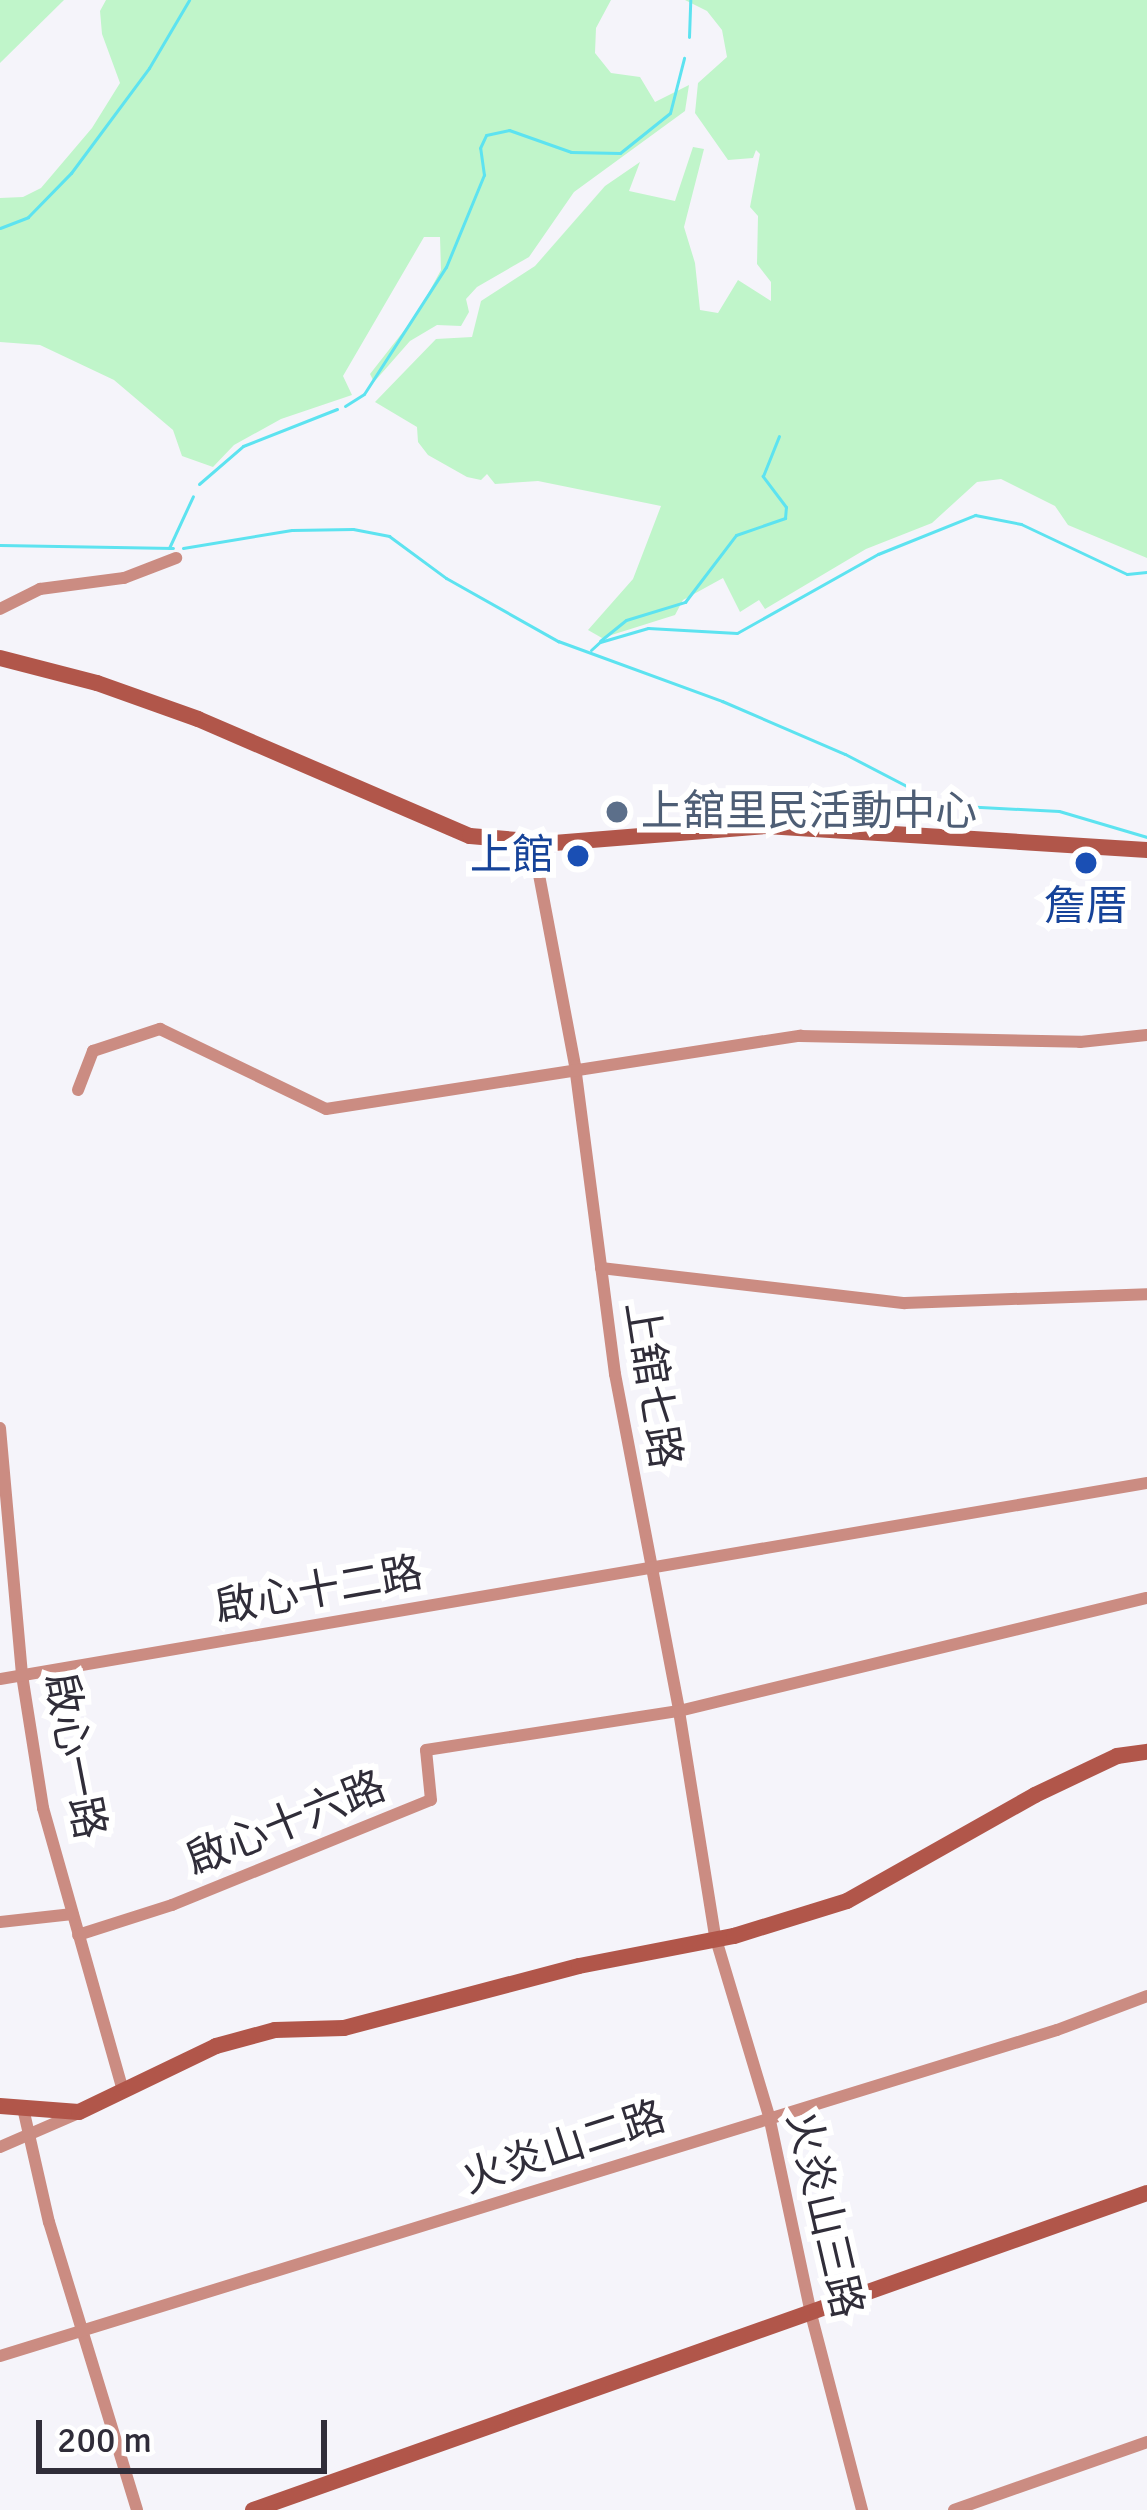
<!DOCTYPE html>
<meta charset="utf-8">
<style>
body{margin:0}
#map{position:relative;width:1147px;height:2510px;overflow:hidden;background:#f5f4fa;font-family:Signika,"Noto Sans TC",sans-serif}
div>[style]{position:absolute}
.green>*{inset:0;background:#c0f5ca}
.stream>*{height:3px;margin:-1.5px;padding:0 1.5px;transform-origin:1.5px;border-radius:1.5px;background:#5de3f0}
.street>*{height:12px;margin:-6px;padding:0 6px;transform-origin:6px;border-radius:6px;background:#cb8c82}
.secondary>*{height:16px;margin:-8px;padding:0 8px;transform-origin:8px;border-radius:8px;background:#b1564a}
.dots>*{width:33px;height:33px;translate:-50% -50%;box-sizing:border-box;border:6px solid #fff;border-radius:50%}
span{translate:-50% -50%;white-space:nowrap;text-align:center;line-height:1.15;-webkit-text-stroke:12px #fff;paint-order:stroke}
.service-label{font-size:42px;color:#4e5e75}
.left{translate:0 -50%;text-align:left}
.transit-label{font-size:42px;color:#164399}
.right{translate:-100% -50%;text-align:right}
.street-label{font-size:42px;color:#302d39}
.scale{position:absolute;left:36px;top:2420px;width:291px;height:54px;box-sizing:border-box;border:6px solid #302d39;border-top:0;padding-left:15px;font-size:36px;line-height:42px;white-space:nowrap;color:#302d39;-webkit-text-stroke:9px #fff;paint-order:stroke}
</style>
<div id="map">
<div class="green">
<div style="clip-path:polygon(0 0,64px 0,0 63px)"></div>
<div style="clip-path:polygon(106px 0,611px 0,596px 28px,595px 53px,611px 73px,640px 77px,655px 102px,689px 85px,685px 111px,574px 192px,529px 257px,477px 287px,466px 299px,469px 312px,461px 326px,437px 325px,410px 341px,374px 382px,370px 374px,417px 314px,441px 270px,440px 237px,424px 237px,343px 376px,352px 395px,281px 419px,234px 445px,213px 467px,182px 456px,173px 430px,114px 380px,40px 345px,0 342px,0 198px,23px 197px,41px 188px,92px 128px,120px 83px,102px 34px,100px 11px)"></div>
<div style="clip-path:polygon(685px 0,1147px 0,1147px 558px,1068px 525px,1055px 506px,1001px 479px,977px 482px,932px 523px,866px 549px,765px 609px,759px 600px,740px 612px,723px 578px,683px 600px,675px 615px,602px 638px,588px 630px,633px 579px,661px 506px,538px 481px,495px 484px,487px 474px,481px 480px,467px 477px,428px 455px,418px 442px,417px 427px,375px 402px,436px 339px,472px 337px,481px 301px,535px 266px,605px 186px,640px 162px,629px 191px,675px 201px,693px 147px,704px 149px,684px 227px,695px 263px,700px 310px,718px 313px,738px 280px,771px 301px,771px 282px,757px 264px,758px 216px,750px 207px,760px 154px,756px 150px,753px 158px,728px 160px,695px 113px,698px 83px,727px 57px,722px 30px,707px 11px)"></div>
</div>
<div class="stream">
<div style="left:689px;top:37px;width:37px;rotate:-88deg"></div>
<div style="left:0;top:228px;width:30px;rotate:-21deg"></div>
<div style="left:28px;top:217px;width:62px;rotate:-45.7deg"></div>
<div style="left:71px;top:173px;width:131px;rotate:-53.4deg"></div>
<div style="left:149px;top:68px;width:79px;rotate:-59.5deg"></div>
<div style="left:345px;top:406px;width:22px;rotate:-32deg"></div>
<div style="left:364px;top:394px;width:151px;rotate:-57.2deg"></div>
<div style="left:446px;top:267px;width:100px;rotate:-67.6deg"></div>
<div style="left:484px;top:175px;width:27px;rotate:-98deg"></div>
<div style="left:480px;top:148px;width:14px;rotate:-65deg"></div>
<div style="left:486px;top:135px;width:24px;rotate:-12deg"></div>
<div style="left:509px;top:130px;width:66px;rotate:19.5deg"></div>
<div style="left:571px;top:152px;width:49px;rotate:1.2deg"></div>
<div style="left:620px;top:153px;width:64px;rotate:-38.7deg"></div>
<div style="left:670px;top:113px;width:57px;rotate:-75.7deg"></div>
<div style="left:199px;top:484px;width:58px;rotate:-40.8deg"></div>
<div style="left:243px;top:446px;width:101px;rotate:-21.5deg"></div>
<div style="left:0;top:545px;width:173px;rotate:1deg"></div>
<div style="left:169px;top:548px;width:57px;rotate:-65.2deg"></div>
<div style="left:183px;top:548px;width:110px;rotate:-9.4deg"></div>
<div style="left:292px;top:530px;width:61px;rotate:-0.9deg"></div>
<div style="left:353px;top:529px;width:37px;rotate:11deg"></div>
<div style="left:389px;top:536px;width:71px;rotate:36.4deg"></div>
<div style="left:446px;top:578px;width:129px;rotate:29.4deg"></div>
<div style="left:558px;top:641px;width:175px;rotate:20.1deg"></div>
<div style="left:722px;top:701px;width:134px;rotate:23.3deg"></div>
<div style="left:845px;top:754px;width:110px;rotate:27.5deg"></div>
<div style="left:943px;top:805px;width:116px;rotate:3deg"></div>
<div style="left:1059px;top:811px;width:92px;rotate:16.5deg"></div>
<div style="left:600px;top:641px;width:33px;rotate:-39deg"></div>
<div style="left:626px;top:620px;width:62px;rotate:-17deg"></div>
<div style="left:685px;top:602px;width:84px;rotate:-52.7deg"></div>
<div style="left:736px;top:535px;width:52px;rotate:-19.1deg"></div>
<div style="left:785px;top:518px;width:11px;rotate:-85deg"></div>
<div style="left:786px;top:507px;width:39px;rotate:-127deg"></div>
<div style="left:763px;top:476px;width:43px;rotate:-68.2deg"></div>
<div style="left:591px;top:650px;width:12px;rotate:-42deg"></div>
<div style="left:600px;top:642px;width:50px;rotate:-16.3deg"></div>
<div style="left:648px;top:628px;width:89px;rotate:3.2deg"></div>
<div style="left:737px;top:633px;width:162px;rotate:-29.3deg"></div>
<div style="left:878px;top:554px;width:105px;rotate:-21.9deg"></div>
<div style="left:975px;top:515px;width:47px;rotate:11.1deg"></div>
<div style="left:1021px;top:524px;width:117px;rotate:25.3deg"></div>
<div style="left:1127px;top:574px;width:20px;rotate:-6deg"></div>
</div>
<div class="street">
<div style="left:0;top:609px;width:45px;rotate:-26.6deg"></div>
<div style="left:40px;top:589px;width:85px;rotate:-7.5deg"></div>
<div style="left:124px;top:578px;width:56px;rotate:-21deg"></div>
<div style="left:533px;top:843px;width:227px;rotate:79.3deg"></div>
<div style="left:575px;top:1066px;width:311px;rotate:82.6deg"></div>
<div style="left:615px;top:1374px;width:343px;rotate:79.2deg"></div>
<div style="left:679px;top:1711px;width:228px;rotate:80.9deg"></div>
<div style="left:715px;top:1936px;width:188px;rotate:73.3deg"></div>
<div style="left:769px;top:2116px;width:202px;rotate:78deg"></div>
<div style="left:811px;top:2314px;width:203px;rotate:75.4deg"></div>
<div style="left:78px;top:1090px;width:42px;rotate:-69deg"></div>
<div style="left:93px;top:1051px;width:71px;rotate:-18.2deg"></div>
<div style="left:160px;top:1029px;width:184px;rotate:25.7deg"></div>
<div style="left:326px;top:1109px;width:480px;rotate:-8.8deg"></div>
<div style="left:800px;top:1036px;width:280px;rotate:1.2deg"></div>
<div style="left:1080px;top:1042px;width:67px;rotate:-6deg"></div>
<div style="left:601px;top:1268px;width:306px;rotate:6.6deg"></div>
<div style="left:905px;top:1303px;width:242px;rotate:-2.1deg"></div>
<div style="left:0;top:1428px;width:248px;rotate:84.9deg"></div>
<div style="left:22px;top:1675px;width:135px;rotate:81deg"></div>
<div style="left:43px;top:1808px;width:294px;rotate:74.2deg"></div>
<div style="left:0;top:1679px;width:1164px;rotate:-9.7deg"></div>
<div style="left:0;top:1922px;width:73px;rotate:-6.3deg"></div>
<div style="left:78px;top:1935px;width:99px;rotate:-17.7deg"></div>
<div style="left:172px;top:1905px;width:279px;rotate:-22.1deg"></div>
<div style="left:431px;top:1800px;width:50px;rotate:-95.7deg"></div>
<div style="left:426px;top:1750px;width:256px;rotate:-8.8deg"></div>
<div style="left:679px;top:1711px;width:481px;rotate:-13.6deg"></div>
<div style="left:23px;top:2108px;width:117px;rotate:77.2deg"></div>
<div style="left:49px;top:2222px;width:301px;rotate:73deg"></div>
<div style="left:0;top:2147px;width:83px;rotate:-23.5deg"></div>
<div style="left:0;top:2356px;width:1106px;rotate:-17.14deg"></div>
<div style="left:1057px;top:2030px;width:96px;rotate:-20.7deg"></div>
<div style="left:954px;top:2510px;width:205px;rotate:-19.4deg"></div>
</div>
<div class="secondary">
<div style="left:0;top:658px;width:100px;rotate:14.5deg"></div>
<div style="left:97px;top:683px;width:107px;rotate:19.6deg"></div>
<div style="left:198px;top:719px;width:296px;rotate:23.3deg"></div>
<div style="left:470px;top:836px;width:84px;rotate:4.8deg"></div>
<div style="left:554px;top:843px;width:213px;rotate:-4.6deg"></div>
<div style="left:766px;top:826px;width:382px;rotate:3.6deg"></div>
<div style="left:0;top:2106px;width:79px;rotate:4.3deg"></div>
<div style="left:79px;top:2112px;width:152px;rotate:-25.7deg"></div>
<div style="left:216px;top:2046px;width:61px;rotate:-15.2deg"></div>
<div style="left:275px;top:2030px;width:69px;rotate:-1.7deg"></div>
<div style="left:344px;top:2028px;width:243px;rotate:-14.8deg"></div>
<div style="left:579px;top:1966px;width:158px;rotate:-11deg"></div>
<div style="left:734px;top:1936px;width:118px;rotate:-17.2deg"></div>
<div style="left:847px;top:1901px;width:216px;rotate:-29.4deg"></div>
<div style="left:1035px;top:1795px;width:91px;rotate:-25.4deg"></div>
<div style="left:1117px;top:1756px;width:30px;rotate:-8deg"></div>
<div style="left:253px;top:2510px;width:949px;rotate:-19.52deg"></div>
</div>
<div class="dots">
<div style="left:617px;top:812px;background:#5c6f8a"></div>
<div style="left:578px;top:856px;background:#1a4fb4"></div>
<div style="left:1086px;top:863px;background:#1a4fb4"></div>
</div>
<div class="service-label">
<span class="left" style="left:641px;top:812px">上舘里民活動中心</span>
</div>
<div class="transit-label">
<span class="right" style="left:554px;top:856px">上館</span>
<span style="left:1086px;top:907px">詹厝</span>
</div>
<div class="street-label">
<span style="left:652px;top:1385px;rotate:81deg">上舘七路</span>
<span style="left:319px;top:1591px;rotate:-10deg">啟心十二路</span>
<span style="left:74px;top:1756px;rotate:79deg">啟心一路</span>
<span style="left:286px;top:1824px;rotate:-22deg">啟心十六路</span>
<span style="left:564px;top:2148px;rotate:-18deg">火炎山二路</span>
<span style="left:824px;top:2215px;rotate:77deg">火炎山三路</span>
</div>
<div class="scale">200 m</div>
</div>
